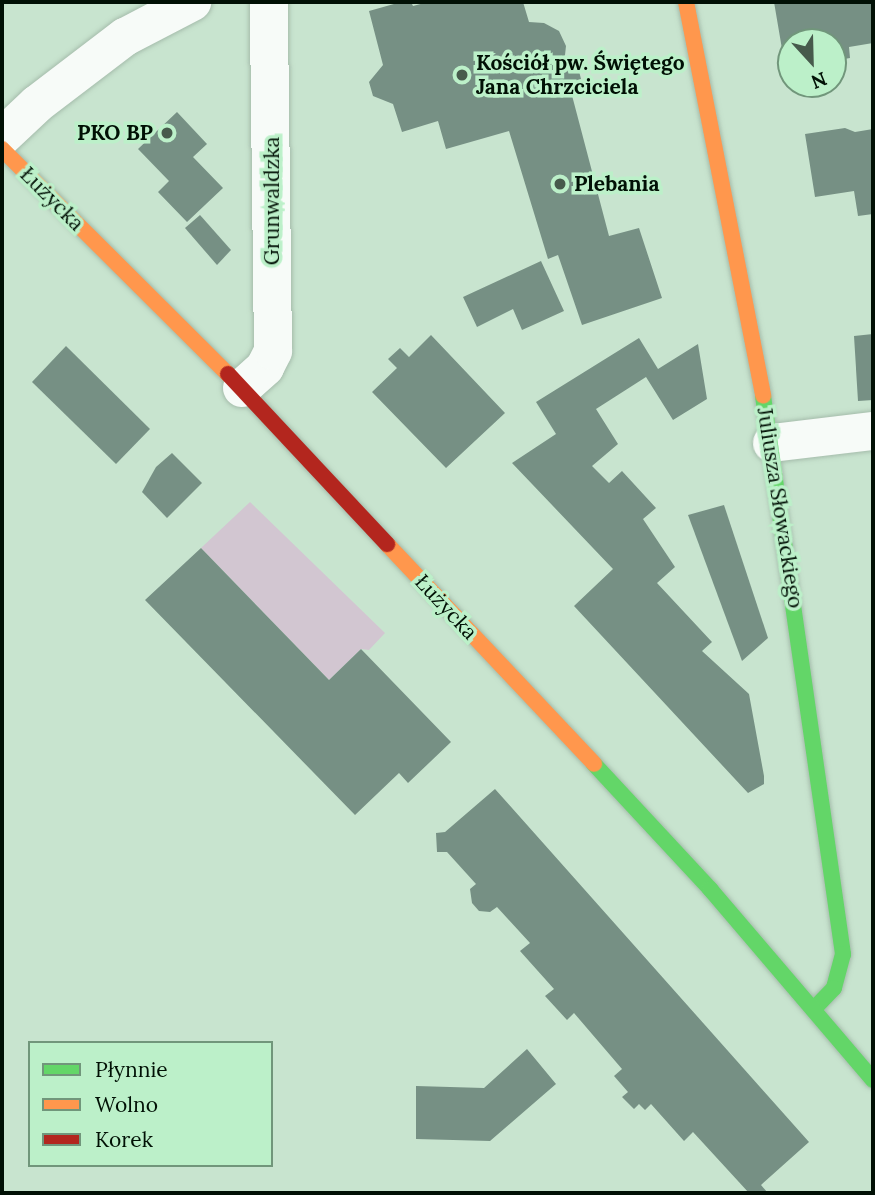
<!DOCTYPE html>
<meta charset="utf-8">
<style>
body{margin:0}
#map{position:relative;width:875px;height:1195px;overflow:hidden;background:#c8e4cf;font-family:Lora,serif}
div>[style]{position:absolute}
.green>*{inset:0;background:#d2c6d1}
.building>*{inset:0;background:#769084}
.roads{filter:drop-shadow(0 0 2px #a5bcab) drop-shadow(0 0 2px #a5bcab)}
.street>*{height:38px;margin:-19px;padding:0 19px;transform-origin:19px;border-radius:19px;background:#f7fbf8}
.fast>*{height:16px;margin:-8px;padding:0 8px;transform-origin:8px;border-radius:8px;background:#63d668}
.slow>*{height:16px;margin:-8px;padding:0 8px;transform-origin:8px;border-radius:8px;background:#ff974d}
.jam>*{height:16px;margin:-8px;padding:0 8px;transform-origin:8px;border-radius:8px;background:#b3261e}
.dots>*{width:19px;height:19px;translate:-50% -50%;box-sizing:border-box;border:4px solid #bcf0c9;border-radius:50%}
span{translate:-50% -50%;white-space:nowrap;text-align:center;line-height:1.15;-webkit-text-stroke:7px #bcf0c9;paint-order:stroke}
.poi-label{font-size:21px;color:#011005;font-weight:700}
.left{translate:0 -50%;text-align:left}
.right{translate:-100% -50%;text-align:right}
.street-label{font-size:21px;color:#011005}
.frame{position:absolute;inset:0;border:4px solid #011005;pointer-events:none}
.legend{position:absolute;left:28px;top:1041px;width:245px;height:126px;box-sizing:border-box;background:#bcf0c9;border:2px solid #71967b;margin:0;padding:9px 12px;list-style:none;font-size:21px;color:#011005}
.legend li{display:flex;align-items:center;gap:14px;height:35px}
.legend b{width:35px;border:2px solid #71967b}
.north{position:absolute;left:777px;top:28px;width:70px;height:70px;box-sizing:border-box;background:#bcf0c9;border:2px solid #71967b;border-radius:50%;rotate:158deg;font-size:19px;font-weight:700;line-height:28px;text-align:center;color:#011005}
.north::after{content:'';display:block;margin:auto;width:24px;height:32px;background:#475a4c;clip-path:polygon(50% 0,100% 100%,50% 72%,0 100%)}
</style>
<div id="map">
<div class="green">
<div style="clip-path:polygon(250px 502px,385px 633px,369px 650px,361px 649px,329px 680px,201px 548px)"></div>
</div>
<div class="building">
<div style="clip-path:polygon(401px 2px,411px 2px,413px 6px,428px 2px,523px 2px,529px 22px,544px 23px,559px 31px,566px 46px,564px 64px,576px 59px,581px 79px,569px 84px,609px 236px,639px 228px,662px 298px,582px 325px,558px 255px,548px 259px,509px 131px,446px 149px,438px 121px,402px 132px,393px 104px,373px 96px,369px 82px,383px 65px,369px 11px)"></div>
<div style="clip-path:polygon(774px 2px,873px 2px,873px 43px,849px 47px,850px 58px,833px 61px,833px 42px,791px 42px,791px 47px,782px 49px)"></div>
<div style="clip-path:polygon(177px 112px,207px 144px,193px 157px,223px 188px,187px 222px,158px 192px,169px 181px,138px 149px)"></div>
<div style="clip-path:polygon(845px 128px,855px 132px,873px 129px,873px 214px,858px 216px,854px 191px,815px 197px,805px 134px)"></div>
<div style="clip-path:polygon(200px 215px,231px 250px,217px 265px,185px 228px)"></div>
<div style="clip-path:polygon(541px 261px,564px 311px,522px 330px,513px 309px,477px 327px,463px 297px)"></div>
<div style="clip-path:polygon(873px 334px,873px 400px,858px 401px,854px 336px)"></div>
<div style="clip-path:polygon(431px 335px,505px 413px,446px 468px,372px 392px,397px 368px,388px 359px,400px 348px,409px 357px)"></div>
<div style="clip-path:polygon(639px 338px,658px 369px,698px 344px,707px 399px,673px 420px,646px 377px,596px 409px,618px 444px,592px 466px,609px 483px,622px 471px,656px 508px,643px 519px,675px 567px,657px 583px,712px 642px,702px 651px,749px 694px,764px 776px,764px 784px,748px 793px,574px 606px,613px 569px,512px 463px,556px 434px,536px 402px)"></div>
<div style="clip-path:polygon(66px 346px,150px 429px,116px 464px,32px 382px)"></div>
<div style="clip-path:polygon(172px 453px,202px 483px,167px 518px,142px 492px,156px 467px)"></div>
<div style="clip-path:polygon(724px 505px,768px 638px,742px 661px,688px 515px)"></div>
<div style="clip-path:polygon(201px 548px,329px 680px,361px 649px,451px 742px,408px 783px,399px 773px,355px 815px,145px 600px)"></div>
<div style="clip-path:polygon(495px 789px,809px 1142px,761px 1185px,768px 1193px,749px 1193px,693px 1132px,684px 1141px,651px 1104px,645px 1110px,639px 1104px,634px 1109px,622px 1097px,628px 1092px,614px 1076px,622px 1069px,574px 1013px,567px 1020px,545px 996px,554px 989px,520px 951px,530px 943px,497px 907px,490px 912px,479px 911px,472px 903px,470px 889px,476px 884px,447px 852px,437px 852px,436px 833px,445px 832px)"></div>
<div style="clip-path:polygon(527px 1049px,556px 1084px,490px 1141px,416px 1139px,416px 1086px,484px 1088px)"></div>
</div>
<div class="roads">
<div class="street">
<div style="left:2px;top:137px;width:48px;rotate:-43.3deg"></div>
<div style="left:37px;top:104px;width:111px;rotate:-37.3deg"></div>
<div style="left:125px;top:37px;width:76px;rotate:-27.6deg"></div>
<div style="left:242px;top:388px;width:31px;rotate:-42deg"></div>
<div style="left:265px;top:367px;width:18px;rotate:-63deg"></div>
<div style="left:273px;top:351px;width:349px;rotate:-90.7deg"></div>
<div style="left:772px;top:443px;width:102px;rotate:-6.8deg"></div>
</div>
<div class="fast">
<div style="left:763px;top:396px;width:564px;rotate:81.84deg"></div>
<div style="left:843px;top:954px;width:35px;rotate:105deg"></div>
<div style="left:834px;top:988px;width:29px;rotate:134deg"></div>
<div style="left:594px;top:764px;width:171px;rotate:47.1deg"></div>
<div style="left:710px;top:889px;width:251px;rotate:49.5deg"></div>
</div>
<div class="slow">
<div style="left:686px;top:2px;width:401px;rotate:78.9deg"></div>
<div style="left:2px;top:149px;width:319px;rotate:44.9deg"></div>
<div style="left:387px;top:544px;width:302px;rotate:46.7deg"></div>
</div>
<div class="jam">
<div style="left:228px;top:374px;width:233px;rotate:46.9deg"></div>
</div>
</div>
<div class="dots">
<div style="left:462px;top:75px;background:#475a4c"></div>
<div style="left:167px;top:133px;background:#475a4c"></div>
<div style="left:560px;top:184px;background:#475a4c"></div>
</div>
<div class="poi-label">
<span class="left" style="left:476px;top:75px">Kościół pw. Świętego<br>Jana Chrzciciela</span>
<span class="right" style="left:153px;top:133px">PKO BP</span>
<span class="left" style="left:574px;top:184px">Plebania</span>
</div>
<div class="street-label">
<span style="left:52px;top:199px;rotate:45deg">Łużycka</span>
<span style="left:272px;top:201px;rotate:-90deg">Grunwaldzka</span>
<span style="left:780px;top:508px;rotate:81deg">Juliusza Słowackiego</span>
<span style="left:446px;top:607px;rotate:47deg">Łużycka</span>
</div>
<div class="frame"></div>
<ul class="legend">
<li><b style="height:9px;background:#63d668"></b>Płynnie</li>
<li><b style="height:9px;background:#ff974d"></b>Wolno</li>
<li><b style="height:9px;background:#b3261e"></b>Korek</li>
</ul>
<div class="north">N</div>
</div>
